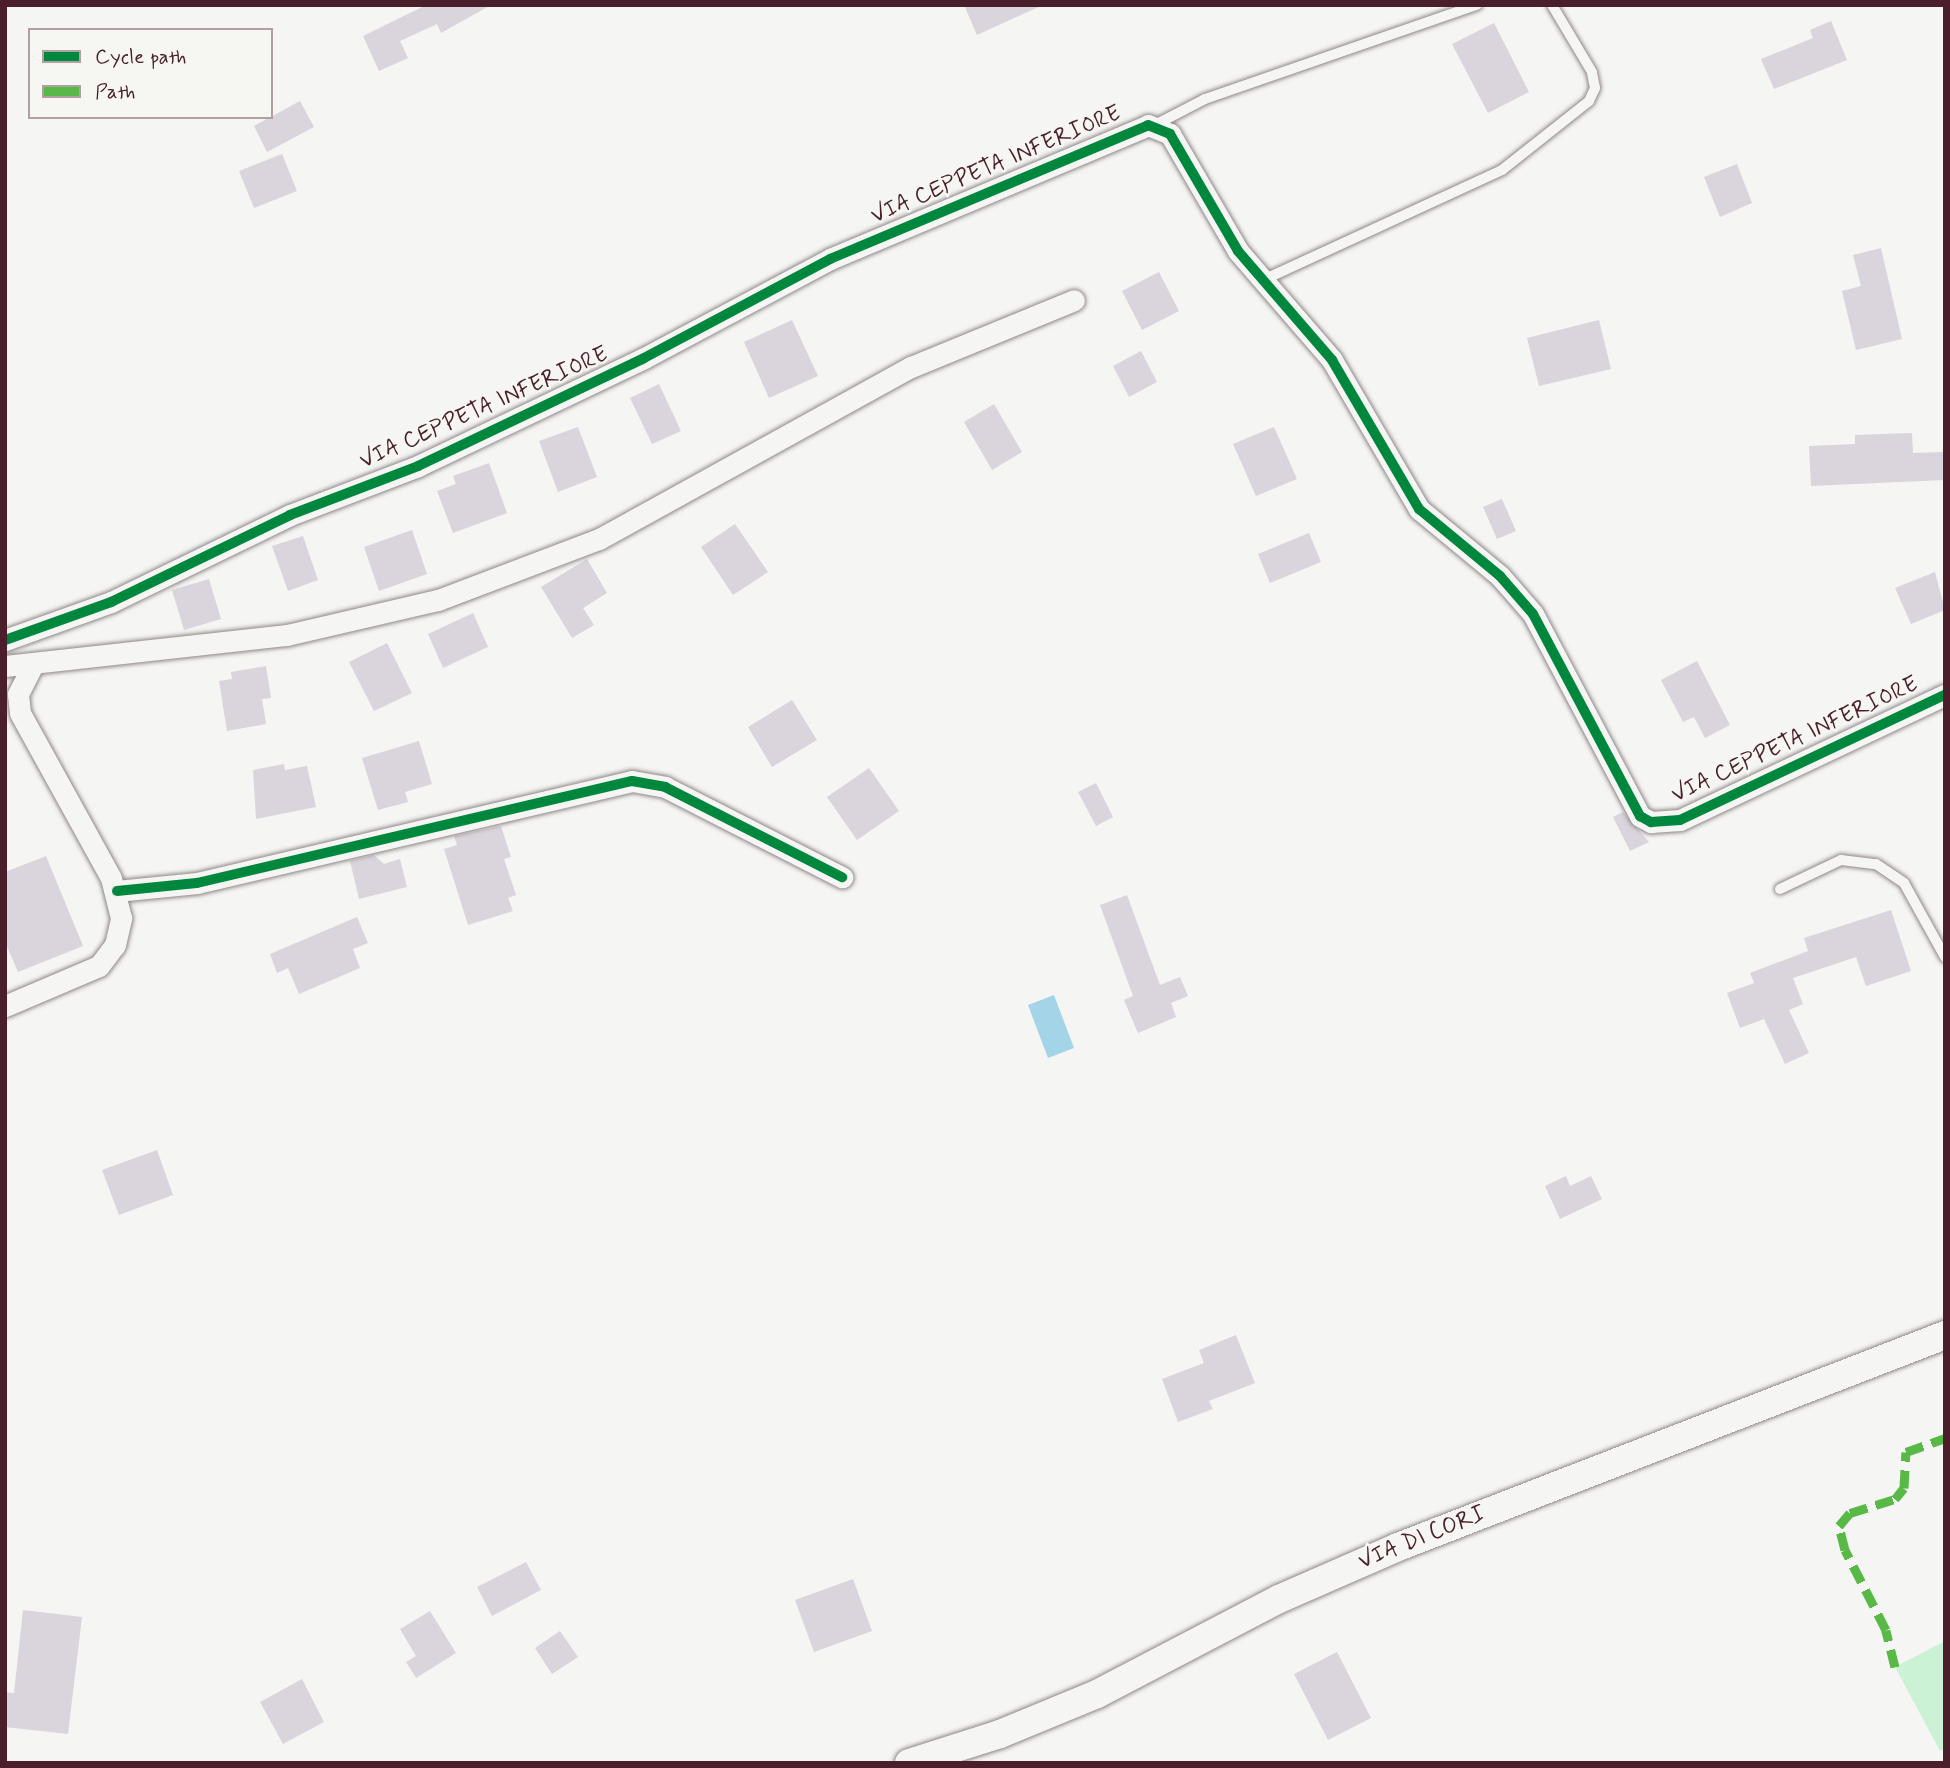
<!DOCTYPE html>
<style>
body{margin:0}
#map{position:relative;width:1950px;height:1768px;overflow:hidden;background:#f5f5f3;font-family:Mynerve,sans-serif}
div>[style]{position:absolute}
.green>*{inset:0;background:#ccf2d5}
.water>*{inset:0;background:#a4d4e8}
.building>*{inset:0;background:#dad4dc}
.roads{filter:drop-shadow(0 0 2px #8f8788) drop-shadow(0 0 2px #8f8788)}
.lane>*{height:10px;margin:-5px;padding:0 5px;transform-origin:5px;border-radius:5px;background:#f5f5f3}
.street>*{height:21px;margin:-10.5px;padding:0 10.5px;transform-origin:10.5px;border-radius:10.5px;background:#f5f5f3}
.secondary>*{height:28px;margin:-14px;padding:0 14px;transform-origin:14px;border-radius:14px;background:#f5f5f3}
.quiet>*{height:9px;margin-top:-4.5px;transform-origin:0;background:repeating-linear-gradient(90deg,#58b947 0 18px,transparent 0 27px)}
.cycleway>*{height:10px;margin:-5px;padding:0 5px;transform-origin:5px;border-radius:5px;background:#00873e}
span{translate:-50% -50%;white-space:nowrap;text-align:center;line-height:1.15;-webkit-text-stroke:5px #f6f6f2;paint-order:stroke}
.street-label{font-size:23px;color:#4a1f2b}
.frame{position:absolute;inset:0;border:7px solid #4a1f2b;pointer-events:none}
.legend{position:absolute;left:28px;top:28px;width:245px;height:91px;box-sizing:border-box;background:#f6f6f2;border:2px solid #b1a0a2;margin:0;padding:9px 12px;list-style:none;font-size:21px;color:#4a1f2b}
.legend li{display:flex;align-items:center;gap:14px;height:35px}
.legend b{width:35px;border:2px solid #b1a0a2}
</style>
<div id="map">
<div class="green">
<div style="clip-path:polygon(1945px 1641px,1945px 1748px,1940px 1751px,1895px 1667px)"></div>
</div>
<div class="water">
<div style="clip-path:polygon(1054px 995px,1074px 1048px,1048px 1058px,1028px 1005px)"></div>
</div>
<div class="building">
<div style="clip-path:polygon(426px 5px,491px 5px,441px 33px,437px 24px,400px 41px,408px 58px,379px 71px,363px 36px)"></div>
<div style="clip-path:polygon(964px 5px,1043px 5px,977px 35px)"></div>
<div style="clip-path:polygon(1831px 21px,1847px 60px,1774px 89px,1761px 59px,1813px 38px,1810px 30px)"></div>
<div style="clip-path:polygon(1494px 23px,1529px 92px,1488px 113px,1452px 44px)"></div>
<div style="clip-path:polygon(300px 101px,314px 127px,267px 152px,254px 126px)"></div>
<div style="clip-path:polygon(282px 154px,297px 191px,254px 208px,239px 171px)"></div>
<div style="clip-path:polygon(1737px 164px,1752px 203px,1720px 217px,1704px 177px)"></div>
<div style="clip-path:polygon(1881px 248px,1902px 339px,1856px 350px,1842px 291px,1861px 286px,1853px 255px)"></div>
<div style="clip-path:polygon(1159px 272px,1179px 311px,1142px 330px,1122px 291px)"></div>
<div style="clip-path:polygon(792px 320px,818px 376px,769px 398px,744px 342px)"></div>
<div style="clip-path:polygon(1599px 320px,1611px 369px,1539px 386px,1527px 338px)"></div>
<div style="clip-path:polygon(1141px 351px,1157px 382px,1129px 397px,1113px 366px)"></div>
<div style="clip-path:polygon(659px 384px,681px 431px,652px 444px,630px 398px)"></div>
<div style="clip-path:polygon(994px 404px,1022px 452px,992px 470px,964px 422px)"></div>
<div style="clip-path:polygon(578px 427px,597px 477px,558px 492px,539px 441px)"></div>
<div style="clip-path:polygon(1274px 427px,1297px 479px,1256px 496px,1233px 444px)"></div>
<div style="clip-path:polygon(1912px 433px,1913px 453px,1944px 452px,1945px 480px,1811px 486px,1809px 446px,1855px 444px,1855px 435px)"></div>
<div style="clip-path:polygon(489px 463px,507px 513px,453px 533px,437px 491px,456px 484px,453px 476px)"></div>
<div style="clip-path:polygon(1502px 499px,1516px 531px,1497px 539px,1483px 507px)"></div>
<div style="clip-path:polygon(735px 524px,768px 572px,733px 595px,701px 547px)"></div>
<div style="clip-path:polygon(412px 530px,427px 574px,379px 591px,364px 547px)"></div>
<div style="clip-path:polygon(1309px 533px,1321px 562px,1270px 583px,1258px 554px)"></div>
<div style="clip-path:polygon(303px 536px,318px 580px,288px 591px,272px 546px)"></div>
<div style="clip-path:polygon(587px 559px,607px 593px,583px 608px,594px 625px,572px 638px,541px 587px)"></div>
<div style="clip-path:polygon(1935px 572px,1945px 610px,1911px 624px,1895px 588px)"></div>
<div style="clip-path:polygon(209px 579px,221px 619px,184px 630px,172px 590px)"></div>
<div style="clip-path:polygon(473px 613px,488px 647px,443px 668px,428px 634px)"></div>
<div style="clip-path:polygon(387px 643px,412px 693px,374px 711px,349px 662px)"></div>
<div style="clip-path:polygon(1697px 661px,1730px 725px,1705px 738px,1694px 717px,1683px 722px,1661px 680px)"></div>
<div style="clip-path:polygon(266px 666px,271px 698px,262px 699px,266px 724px,227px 731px,219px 681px,232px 679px,231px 672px)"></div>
<div style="clip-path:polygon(792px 700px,817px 740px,772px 767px,748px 727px)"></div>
<div style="clip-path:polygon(419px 741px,432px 784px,405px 792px,408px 802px,378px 810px,362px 758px)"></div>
<div style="clip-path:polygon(284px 764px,285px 770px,307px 766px,316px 807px,256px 819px,253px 770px)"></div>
<div style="clip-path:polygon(869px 768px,899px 811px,857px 840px,827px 797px)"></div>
<div style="clip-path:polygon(1096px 783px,1113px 817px,1096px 826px,1078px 792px)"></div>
<div style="clip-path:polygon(1623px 812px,1649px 842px,1630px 851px,1613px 817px)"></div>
<div style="clip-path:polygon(501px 826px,511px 857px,504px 859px,516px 895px,508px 898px,513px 911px,468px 925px,444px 849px,457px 845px,454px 836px)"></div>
<div style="clip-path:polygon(374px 855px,384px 864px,400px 859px,407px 887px,359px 899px,350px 861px)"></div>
<div style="clip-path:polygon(46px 856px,83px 946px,18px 972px,5px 942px,5px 872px)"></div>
<div style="clip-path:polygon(1127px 895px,1160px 985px,1180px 977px,1188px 996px,1171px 1003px,1176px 1017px,1138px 1033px,1124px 1000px,1133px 996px,1100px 905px)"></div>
<div style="clip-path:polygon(1891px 910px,1911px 971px,1866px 986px,1856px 957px,1793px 978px,1803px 1004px,1789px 1010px,1809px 1053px,1785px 1064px,1764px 1019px,1740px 1028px,1727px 993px,1754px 983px,1750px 973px,1808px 951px,1804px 938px)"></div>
<div style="clip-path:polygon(357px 917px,368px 943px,353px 949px,360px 968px,299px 994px,288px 968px,277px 973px,270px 954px)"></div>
<div style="clip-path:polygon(157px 1150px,173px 1195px,119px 1215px,102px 1170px)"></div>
<div style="clip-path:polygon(1566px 1176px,1570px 1186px,1591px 1176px,1602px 1199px,1560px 1219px,1545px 1186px)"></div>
<div style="clip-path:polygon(1236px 1335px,1255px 1383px,1209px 1401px,1213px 1409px,1178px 1422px,1162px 1379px,1204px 1363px,1199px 1350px)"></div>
<div style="clip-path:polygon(526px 1562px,541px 1590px,492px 1616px,477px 1587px)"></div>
<div style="clip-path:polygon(853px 1579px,872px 1631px,814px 1652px,795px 1600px)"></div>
<div style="clip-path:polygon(23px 1610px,82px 1617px,68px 1734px,5px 1727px,5px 1692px,14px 1693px)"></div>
<div style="clip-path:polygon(430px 1611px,456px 1653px,416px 1678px,406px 1662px,416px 1656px,400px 1629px)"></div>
<div style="clip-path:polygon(560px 1631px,578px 1657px,552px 1674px,535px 1648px)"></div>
<div style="clip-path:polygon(1337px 1652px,1371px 1718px,1328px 1740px,1294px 1674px)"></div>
<div style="clip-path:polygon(302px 1679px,324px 1722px,283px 1744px,260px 1702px)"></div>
</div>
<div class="roads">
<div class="lane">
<div style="left:1155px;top:125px;width:56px;rotate:-27.5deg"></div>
<div style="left:1205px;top:99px;width:288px;rotate:-19.1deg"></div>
<div style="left:1263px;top:280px;width:263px;rotate:-24.7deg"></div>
<div style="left:1502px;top:170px;width:111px;rotate:-38.4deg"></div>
<div style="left:1589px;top:101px;width:14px;rotate:-65deg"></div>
<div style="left:1595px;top:88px;width:16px;rotate:-101deg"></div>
<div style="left:1592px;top:72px;width:78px;rotate:-120.8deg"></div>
<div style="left:1780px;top:889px;width:68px;rotate:-25.4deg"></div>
<div style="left:1841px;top:860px;width:35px;rotate:7deg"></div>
<div style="left:1876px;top:864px;width:34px;rotate:34deg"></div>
<div style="left:1904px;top:883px;width:85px;rotate:61deg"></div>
</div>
<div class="street">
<div style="left:5px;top:640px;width:113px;rotate:-19.7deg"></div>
<div style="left:111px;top:602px;width:199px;rotate:-25.9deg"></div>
<div style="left:290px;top:515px;width:137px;rotate:-20.9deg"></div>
<div style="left:418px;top:466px;width:250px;rotate:-25.5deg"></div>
<div style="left:644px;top:358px;width:211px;rotate:-28deg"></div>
<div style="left:830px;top:259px;width:345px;rotate:-22.8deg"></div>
<div style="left:1148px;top:125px;width:24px;rotate:22deg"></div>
<div style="left:1170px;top:134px;width:135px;rotate:59.8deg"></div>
<div style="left:1238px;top:251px;width:144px;rotate:49.2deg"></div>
<div style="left:1332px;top:360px;width:173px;rotate:59.7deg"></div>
<div style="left:1419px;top:509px;width:105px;rotate:39.6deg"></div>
<div style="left:1500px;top:576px;width:50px;rotate:49deg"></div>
<div style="left:1533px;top:614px;width:229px;rotate:62.1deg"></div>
<div style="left:1640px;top:816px;width:13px;rotate:29deg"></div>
<div style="left:1651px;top:822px;width:29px;rotate:-4deg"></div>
<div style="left:1680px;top:820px;width:293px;rotate:-25.3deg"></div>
<div style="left:5px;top:666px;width:284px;rotate:-6.3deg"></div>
<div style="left:287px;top:635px;width:155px;rotate:-13.1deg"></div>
<div style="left:438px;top:600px;width:172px;rotate:-20.8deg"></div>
<div style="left:599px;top:539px;width:356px;rotate:-28.9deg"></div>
<div style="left:911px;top:367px;width:176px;rotate:-22.3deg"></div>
<div style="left:117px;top:891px;width:80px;rotate:-5.7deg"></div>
<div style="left:197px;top:883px;width:447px;rotate:-13.2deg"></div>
<div style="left:632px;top:781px;width:34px;rotate:10deg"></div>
<div style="left:665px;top:787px;width:199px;rotate:27deg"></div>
<div style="left:5px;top:1006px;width:102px;rotate:-23.1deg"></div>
<div style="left:99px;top:966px;width:26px;rotate:-53deg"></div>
<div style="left:115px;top:945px;width:28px;rotate:-77deg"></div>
<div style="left:121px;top:918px;width:41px;rotate:-104deg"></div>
<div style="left:111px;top:878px;width:188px;rotate:-118.9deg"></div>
<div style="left:20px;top:713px;width:19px;rotate:-96deg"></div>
<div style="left:18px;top:694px;width:33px;rotate:-63deg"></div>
</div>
<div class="secondary">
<div style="left:909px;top:1763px;width:96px;rotate:-17.7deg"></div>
<div style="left:1000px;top:1734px;width:105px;rotate:-22.4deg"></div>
<div style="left:1097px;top:1694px;width:205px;rotate:-27.6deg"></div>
<div style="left:1279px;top:1599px;width:130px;rotate:-23.6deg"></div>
<div style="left:1398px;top:1547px;width:587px;rotate:-21.18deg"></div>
</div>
</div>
<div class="quiet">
<div style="left:1895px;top:1667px;width:38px;rotate:-104deg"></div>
<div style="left:1886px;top:1630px;width:90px;rotate:-117.1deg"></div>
<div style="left:1845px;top:1550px;width:25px;rotate:-104deg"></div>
<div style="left:1839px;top:1526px;width:17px;rotate:-50deg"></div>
<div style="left:1850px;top:1513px;width:47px;rotate:-17.3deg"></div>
<div style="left:1895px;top:1499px;width:14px;rotate:-51deg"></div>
<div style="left:1904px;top:1488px;width:36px;rotate:-87deg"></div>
<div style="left:1906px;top:1452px;width:41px;rotate:-19.7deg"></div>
</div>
<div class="cycleway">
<div style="left:5px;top:640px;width:113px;rotate:-19.7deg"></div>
<div style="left:111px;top:602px;width:199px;rotate:-25.9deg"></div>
<div style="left:290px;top:515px;width:137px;rotate:-20.9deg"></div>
<div style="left:418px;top:466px;width:250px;rotate:-25.5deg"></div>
<div style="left:644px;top:358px;width:211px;rotate:-28deg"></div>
<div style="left:830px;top:259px;width:345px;rotate:-22.8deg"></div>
<div style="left:1148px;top:125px;width:24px;rotate:22deg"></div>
<div style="left:1170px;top:134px;width:135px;rotate:59.8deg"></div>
<div style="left:1238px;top:251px;width:144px;rotate:49.2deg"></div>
<div style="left:1332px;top:360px;width:173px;rotate:59.7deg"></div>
<div style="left:1419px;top:509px;width:105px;rotate:39.6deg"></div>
<div style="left:1500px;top:576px;width:50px;rotate:49deg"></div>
<div style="left:1533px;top:614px;width:229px;rotate:62.1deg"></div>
<div style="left:1640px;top:816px;width:13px;rotate:29deg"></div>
<div style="left:1651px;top:822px;width:29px;rotate:-4deg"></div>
<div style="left:1680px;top:820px;width:293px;rotate:-25.3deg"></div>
<div style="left:117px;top:891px;width:80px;rotate:-5.7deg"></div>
<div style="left:197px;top:883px;width:447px;rotate:-13.2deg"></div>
<div style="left:632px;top:781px;width:34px;rotate:10deg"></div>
<div style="left:665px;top:787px;width:199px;rotate:27deg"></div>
</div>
<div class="street-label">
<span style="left:996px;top:165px;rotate:-23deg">VIA CEPPETA INFERIORE</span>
<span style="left:484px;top:408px;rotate:-24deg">VIA CEPPETA INFERIORE</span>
<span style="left:1795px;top:740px;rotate:-25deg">VIA CEPPETA INFERIORE</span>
<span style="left:1422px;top:1538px;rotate:-22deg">VIA DI CORI</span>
</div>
<div class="frame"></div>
<ul class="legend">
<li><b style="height:9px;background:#00873e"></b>Cycle path</li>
<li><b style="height:9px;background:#58b947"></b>Path</li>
</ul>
</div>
